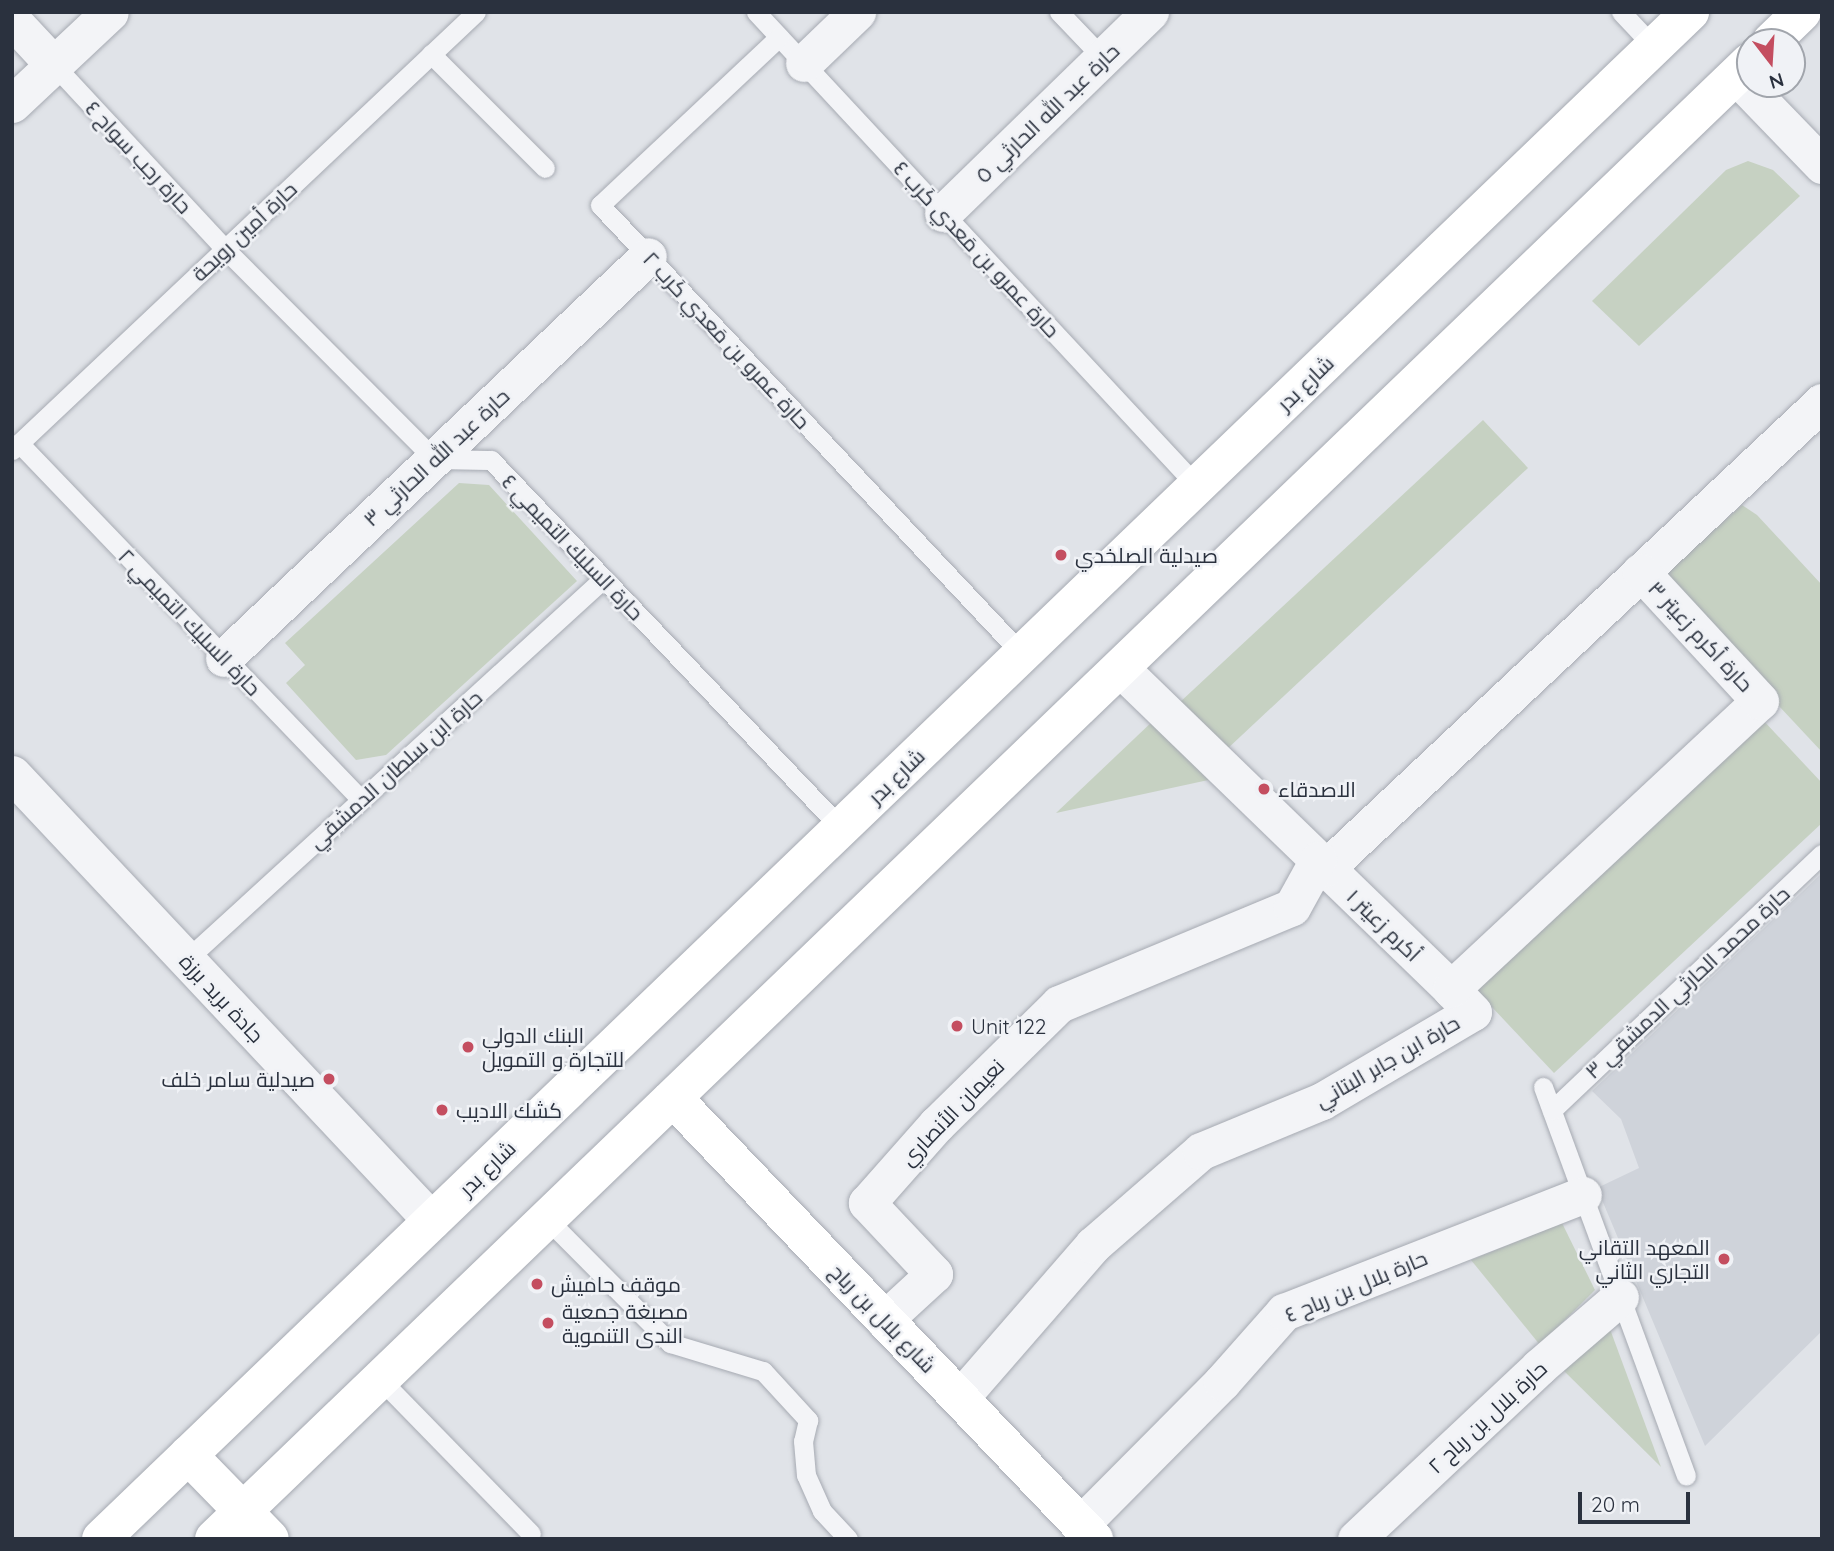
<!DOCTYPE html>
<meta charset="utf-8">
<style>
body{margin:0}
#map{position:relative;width:1834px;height:1551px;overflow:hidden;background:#e0e3e8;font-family:Quicksand,Cairo,sans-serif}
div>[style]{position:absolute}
.built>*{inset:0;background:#cfd3da}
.green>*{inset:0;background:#c6d1c2}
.roads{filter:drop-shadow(0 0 2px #a6aab2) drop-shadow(0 0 2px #a6aab2)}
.service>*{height:19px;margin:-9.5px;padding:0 9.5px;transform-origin:9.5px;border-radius:9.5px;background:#f3f4f7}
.minor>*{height:37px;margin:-18.5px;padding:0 18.5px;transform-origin:18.5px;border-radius:18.5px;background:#f3f4f7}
.secondary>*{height:38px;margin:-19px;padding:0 19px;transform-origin:19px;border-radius:19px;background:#fff}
.primary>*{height:38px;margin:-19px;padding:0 19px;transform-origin:19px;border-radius:19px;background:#fff}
.dots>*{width:19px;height:19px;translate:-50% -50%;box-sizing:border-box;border:4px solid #f0f2f6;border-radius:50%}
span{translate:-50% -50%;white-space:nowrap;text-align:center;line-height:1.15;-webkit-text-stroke:5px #f0f2f6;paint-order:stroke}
.street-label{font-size:21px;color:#2a313e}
.poi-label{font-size:21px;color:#2a313e}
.left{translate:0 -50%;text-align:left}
.right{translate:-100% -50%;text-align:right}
.frame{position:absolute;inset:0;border:14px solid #2a313e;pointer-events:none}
.north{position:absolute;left:1736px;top:28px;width:70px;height:70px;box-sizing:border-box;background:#f0f2f6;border:2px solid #a1a5ac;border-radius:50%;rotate:163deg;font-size:19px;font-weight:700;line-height:28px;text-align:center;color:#2a313e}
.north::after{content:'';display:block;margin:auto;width:24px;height:32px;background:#c44e60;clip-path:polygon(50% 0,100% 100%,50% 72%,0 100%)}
.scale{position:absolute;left:1578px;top:1492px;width:112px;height:32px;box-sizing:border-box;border:4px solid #2a313e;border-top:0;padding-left:9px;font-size:21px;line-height:24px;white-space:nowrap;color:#2a313e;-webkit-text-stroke:5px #f0f2f6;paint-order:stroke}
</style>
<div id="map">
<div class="built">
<div style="clip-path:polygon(1822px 873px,1822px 1331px,1705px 1446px,1597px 1188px,1639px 1168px,1621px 1119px,1592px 1091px)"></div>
</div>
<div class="green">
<div style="clip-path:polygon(1748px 161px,1773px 170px,1800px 196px,1639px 346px,1592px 301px,1726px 170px)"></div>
<div style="clip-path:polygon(1483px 420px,1528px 468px,1225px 751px,1179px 703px)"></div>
<div style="clip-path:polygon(459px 483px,489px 485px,577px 581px,386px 755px,356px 760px,286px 683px,305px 665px,285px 643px)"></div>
<div style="clip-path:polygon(1742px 505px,1757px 515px,1822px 585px,1822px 752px,1671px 591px,1664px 574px)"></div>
<div style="clip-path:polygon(1155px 719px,1213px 779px,1056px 813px)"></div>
<div style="clip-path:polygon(1762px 719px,1822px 783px,1822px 823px,1554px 1073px,1474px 988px)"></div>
<div style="clip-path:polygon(1562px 1223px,1595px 1290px,1540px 1345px,1471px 1260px)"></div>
<div style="clip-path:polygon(1607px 1321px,1661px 1467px,1558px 1365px)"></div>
</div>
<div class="roads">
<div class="service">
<div style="left:756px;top:12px;width:647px;rotate:47.07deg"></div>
<div style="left:1059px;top:12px;width:64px;rotate:46.3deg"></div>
<div style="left:1621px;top:12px;width:48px;rotate:46.7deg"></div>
<div style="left:779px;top:37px;width:245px;rotate:136.8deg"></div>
<div style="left:600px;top:205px;width:616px;rotate:46.78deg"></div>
<div style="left:431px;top:54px;width:161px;rotate:45deg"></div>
<div style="left:54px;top:65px;width:251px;rotate:47.1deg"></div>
<div style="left:225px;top:249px;width:296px;rotate:45.1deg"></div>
<div style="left:434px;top:459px;width:57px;rotate:1deg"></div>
<div style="left:491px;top:460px;width:508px;rotate:46.44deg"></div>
<div style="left:19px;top:443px;width:494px;rotate:46.2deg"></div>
<div style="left:12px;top:450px;width:638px;rotate:-43.35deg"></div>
<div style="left:186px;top:960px;width:565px;rotate:-42.42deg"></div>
<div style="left:1543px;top:1087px;width:414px;rotate:69.8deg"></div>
<div style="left:1552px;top:1110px;width:372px;rotate:-43.5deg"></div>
<div style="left:547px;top:1219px;width:175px;rotate:45.2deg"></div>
<div style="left:670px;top:1343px;width:97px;rotate:16.8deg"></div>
<div style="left:763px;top:1371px;width:67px;rotate:47.4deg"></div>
<div style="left:808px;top:1420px;width:22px;rotate:103deg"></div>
<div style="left:803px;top:1441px;width:34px;rotate:85deg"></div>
<div style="left:806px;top:1475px;width:39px;rotate:66deg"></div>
<div style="left:822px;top:1511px;width:38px;rotate:47deg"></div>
<div style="left:380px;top:1379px;width:216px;rotate:45.7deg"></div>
</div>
<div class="minor">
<div style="left:12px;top:20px;width:62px;rotate:47deg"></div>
<div style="left:804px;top:63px;width:74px;rotate:-43.9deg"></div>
<div style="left:1736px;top:76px;width:124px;rotate:46deg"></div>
<div style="left:12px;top:104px;width:134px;rotate:-43.2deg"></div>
<div style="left:943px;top:213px;width:289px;rotate:-44.2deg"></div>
<div style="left:224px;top:658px;width:584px;rotate:-43.47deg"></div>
<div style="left:1120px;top:668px;width:461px;rotate:44.1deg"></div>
<div style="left:12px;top:774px;width:613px;rotate:46.78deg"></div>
<div style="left:1326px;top:868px;width:681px;rotate:-43.21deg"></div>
<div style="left:884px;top:1320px;width:68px;rotate:-42.6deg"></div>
<div style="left:934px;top:1274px;width:98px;rotate:-133.3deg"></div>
<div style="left:867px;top:1203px;width:106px;rotate:-48.5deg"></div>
<div style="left:937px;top:1124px;width:171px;rotate:-44.5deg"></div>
<div style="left:1059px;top:1004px;width:252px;rotate:-22.6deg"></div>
<div style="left:1292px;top:907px;width:54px;rotate:-61deg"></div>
<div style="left:960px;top:1398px;width:203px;rotate:-49deg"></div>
<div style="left:1093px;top:1245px;width:143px;rotate:-41deg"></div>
<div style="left:1201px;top:1151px;width:131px;rotate:-22.5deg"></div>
<div style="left:1322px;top:1101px;width:175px;rotate:-30.5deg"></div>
<div style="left:1473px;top:1012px;width:32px;rotate:-134deg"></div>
<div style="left:1451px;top:989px;width:422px;rotate:-43deg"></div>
<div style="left:1760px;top:701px;width:176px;rotate:-132.7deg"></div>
<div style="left:1080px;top:1525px;width:202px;rotate:-45.2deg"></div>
<div style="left:1222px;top:1382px;width:94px;rotate:-48.5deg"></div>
<div style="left:1284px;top:1312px;width:321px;rotate:-21.4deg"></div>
<div style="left:1356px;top:1539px;width:251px;rotate:-43.2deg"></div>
<div style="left:1539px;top:1367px;width:107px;rotate:-40.8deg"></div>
</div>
<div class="secondary">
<div style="left:673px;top:1098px;width:610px;rotate:46.33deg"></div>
<div style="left:188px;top:1455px;width:117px;rotate:45.7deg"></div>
</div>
<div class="primary">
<div style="left:1771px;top:42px;width:43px;rotate:-44.1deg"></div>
<div style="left:101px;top:1539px;width:2204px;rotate:-43.86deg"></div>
<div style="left:214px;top:1539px;width:2131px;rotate:-43.88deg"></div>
</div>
</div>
<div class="dots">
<div style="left:1061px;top:555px;background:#c44e60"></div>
<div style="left:1264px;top:789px;background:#c44e60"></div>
<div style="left:957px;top:1026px;background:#c44e60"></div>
<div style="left:468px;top:1047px;background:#c44e60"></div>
<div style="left:329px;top:1079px;background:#c44e60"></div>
<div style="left:442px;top:1110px;background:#c44e60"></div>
<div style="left:1724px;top:1259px;background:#c44e60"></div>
<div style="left:537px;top:1284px;background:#c44e60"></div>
<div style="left:548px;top:1323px;background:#c44e60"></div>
</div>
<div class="street-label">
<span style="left:1047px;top:113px;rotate:-44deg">حارة عبد الله الحارثي ٥</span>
<span style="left:139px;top:157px;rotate:47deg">حارة رجب سواح ٤</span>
<span style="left:244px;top:231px;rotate:-43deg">حارة أمين رويحة</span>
<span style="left:977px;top:249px;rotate:47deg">حارة عمرو بن مَعدي كَرب ٤</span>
<span style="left:727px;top:340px;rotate:47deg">حارة عمرو بن مَعدي كَرب ٢</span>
<span style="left:1305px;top:383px;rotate:-44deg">شارع بدر</span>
<span style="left:436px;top:457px;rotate:-43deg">حارة عبد الله الحارثي ٣</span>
<span style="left:573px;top:547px;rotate:46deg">حارة السليك التميمي ٤</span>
<span style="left:190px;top:622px;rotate:46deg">حارة السليك التميمي ٢</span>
<span style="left:1701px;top:636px;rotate:47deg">حارة أكرم زعيتر ٣</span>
<span style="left:395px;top:769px;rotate:-42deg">حارة ابن سلطان الدمشقي</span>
<span style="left:896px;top:776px;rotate:-44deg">شارع بدر</span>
<span style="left:1384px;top:925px;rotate:44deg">أكرم زعيتر ١</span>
<span style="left:1687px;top:982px;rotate:-43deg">حارة محمد الحارثي الدمشقي ٣</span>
<span style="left:222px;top:998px;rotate:47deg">جادة بريد برزة</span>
<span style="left:1387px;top:1061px;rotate:-30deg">حارة ابن جابر البتاني</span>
<span style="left:952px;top:1112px;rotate:-46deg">نعيمان الأنصاري</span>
<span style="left:487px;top:1168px;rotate:-44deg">شارع بدر</span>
<span style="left:1356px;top:1286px;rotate:-23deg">حارة بلال بن رباح ٤</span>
<span style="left:883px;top:1318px;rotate:46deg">شارع بلال بن رباح</span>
<span style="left:1487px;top:1417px;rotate:-43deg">حارة بلال بن رباح ٢</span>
</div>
<div class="poi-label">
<span class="left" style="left:1075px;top:555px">صيدلية الصلخدي</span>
<span class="left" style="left:1278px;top:789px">الاصدقاء</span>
<span class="left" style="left:971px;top:1026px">Unit 122</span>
<span class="left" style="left:482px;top:1047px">البنك الدولي<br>للتجارة و التمويل</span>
<span class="right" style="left:315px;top:1079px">صيدلية سامر خلف</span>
<span class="left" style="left:456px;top:1110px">كشك الاديب</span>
<span class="right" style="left:1710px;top:1259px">المعهد التقاني<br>التجاري الثاني</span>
<span class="left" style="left:551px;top:1284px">موقف حاميش</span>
<span class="left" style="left:562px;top:1323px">مصبغة جمعية<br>الندى التنموية</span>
</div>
<div class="frame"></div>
<div class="north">N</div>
<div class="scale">20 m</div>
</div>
